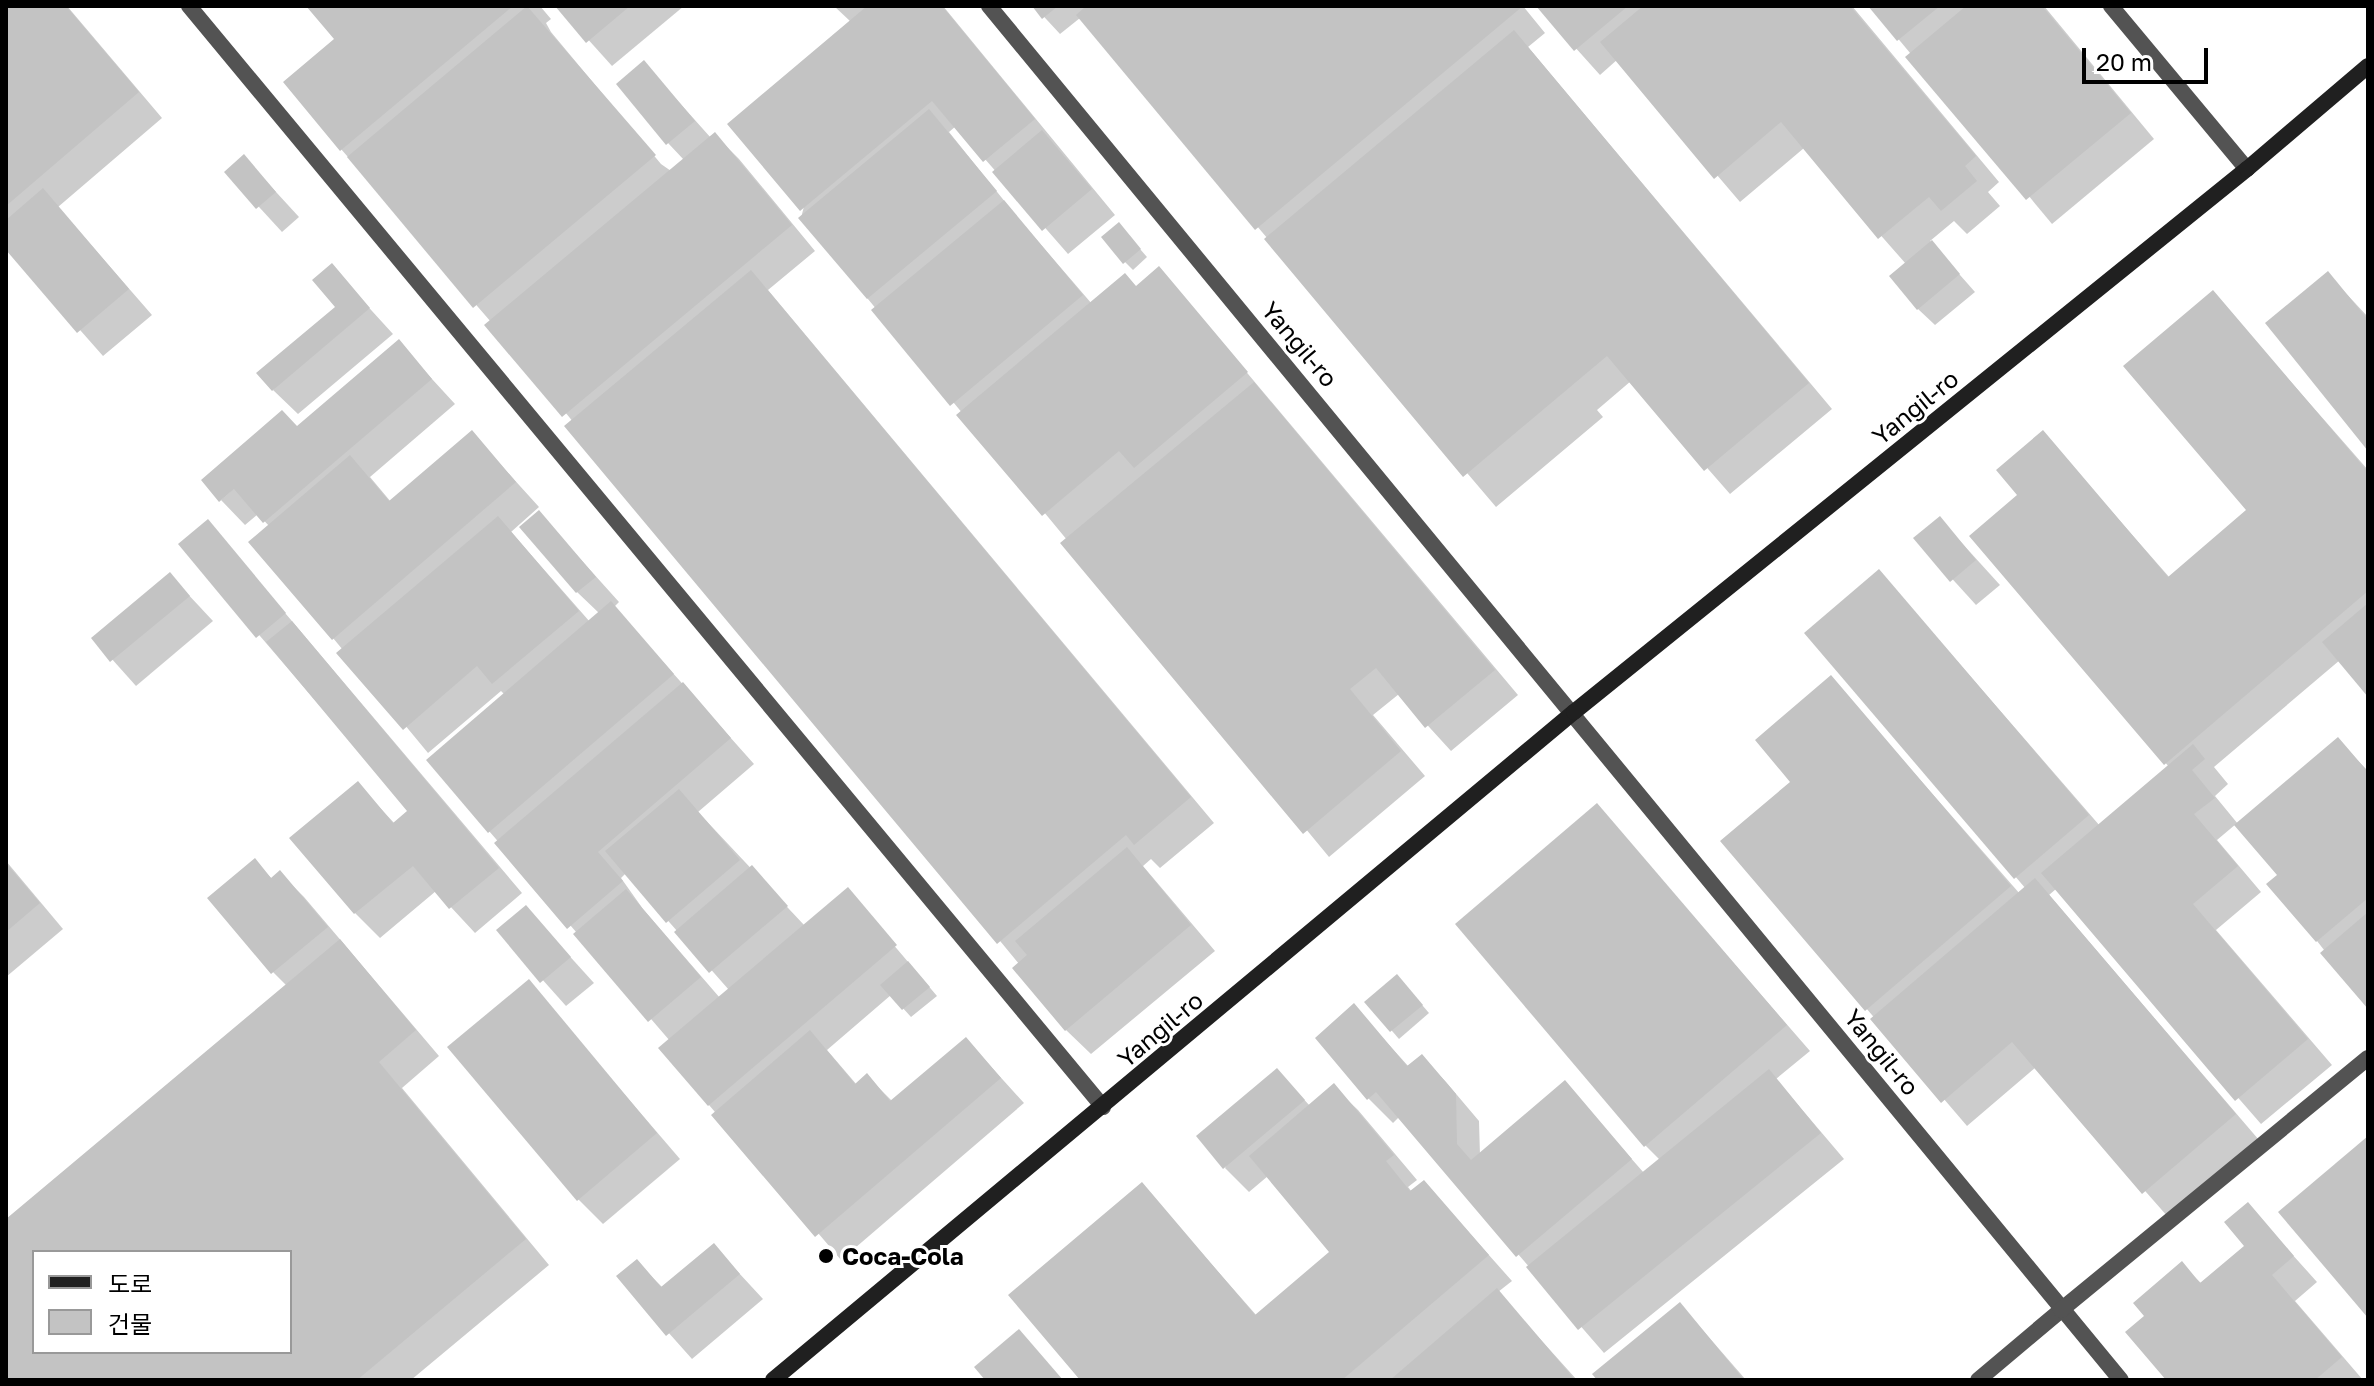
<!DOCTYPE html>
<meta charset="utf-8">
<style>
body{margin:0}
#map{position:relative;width:2374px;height:1386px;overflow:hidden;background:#fff;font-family:"Golos Text","Noto Sans KR",sans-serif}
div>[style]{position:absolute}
.shadow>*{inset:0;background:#0003}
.building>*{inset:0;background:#c3c3c3}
.service>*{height:16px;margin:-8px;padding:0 8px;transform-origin:8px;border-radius:8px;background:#535353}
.minor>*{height:16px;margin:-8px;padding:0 8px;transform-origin:8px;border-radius:8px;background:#535353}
.secondary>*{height:16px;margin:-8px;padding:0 8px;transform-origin:8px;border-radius:8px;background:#202020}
.dots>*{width:22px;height:22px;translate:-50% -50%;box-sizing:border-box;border:4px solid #fff;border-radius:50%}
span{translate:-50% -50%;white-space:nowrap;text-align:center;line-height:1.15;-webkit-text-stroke:6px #fff;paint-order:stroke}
.street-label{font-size:24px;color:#000}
.poi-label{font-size:24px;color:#000;font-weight:700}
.left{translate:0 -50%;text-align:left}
.frame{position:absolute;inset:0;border:8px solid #000;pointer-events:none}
.legend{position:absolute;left:32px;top:1250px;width:260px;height:104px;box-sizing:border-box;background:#fff;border:2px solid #999;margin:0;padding:10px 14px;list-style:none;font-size:24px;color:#000}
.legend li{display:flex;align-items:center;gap:16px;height:40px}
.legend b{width:40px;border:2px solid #999}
.scale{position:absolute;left:2082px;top:48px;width:126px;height:36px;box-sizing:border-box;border:4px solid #000;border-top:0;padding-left:10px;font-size:24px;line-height:28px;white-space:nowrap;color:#000;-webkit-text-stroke:6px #fff;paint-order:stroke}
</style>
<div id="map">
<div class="shadow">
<div style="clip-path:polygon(6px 6px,67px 6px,162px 118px,58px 207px,152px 315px,103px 356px,6px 246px)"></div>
<div style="clip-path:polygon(309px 6px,540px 6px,551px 19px,546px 23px,551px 32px,661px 164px,671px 171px,684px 160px,668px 143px,644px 63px,711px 138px,715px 135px,739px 159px,815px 251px,768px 290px,1214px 823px,1160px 868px,1151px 859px,1143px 866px,1215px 951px,1091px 1054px,1066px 1030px,1019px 964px,491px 322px,341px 149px,337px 40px)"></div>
<div style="clip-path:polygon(558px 6px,684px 6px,612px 66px)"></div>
<div style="clip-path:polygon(834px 6px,943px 6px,1115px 215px,1068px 254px,956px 126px,949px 132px,1018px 218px,1092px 304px,1137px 287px,1159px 268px,1518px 695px,1451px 751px,1399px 694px,1373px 715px,1425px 776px,1329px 857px,801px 218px,851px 22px)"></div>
<div style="clip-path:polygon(1034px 6px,1523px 6px,1545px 33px,1528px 47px,1832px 409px,1730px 494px,1631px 381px,1597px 410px,1603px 417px,1496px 507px,1080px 18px,1060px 34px)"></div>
<div style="clip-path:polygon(1538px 6px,1852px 6px,1999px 182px,1988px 192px,2000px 206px,1967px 234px,1954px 221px,1930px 241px,1975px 292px,1935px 325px,1918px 309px,1906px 264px,1804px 148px,1740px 202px,1618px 59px,1600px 75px)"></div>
<div style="clip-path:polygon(1871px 6px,2044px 6px,2154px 139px,2052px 224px)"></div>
<div style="clip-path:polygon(244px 157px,299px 217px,282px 232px,227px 172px)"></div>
<div style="clip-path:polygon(1126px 233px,1147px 257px,1133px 270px,1125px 262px)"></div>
<div style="clip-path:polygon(331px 266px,393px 334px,298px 414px,273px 390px,337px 307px)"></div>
<div style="clip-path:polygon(2328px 274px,2368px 317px,2368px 448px)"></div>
<div style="clip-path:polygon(2213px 293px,2368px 470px,2368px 694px,2340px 660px,2214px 767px,2228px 784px,2215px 796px,2238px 824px,2338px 740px,2368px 771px,2368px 1006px,2317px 941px,2280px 875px,2236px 824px,2217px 840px,2261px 892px,2216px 930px,2332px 1065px,2261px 1124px,2056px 889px,2049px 895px,2259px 1140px,2168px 1217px,2036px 1067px,1967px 1126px,1723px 841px,1793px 782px,1831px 678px,2020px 894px,2026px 889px,1807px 633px,1879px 571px,2100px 826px,2169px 767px,1972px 536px,2020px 495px,2042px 432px,2170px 578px,2248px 510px)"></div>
<div style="clip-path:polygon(evenodd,398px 342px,455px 404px,370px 477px,391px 502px,472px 433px,539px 507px,511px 532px,590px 622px,600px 614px,577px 592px,539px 513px,619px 602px,614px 607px,754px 764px,698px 812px,805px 926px,847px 890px,937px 996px,911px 1017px,891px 995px,827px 1050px,857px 1085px,867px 1076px,893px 1102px,966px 1039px,1024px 1103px,841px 1260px,709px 1105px,670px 1041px,489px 831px,505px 695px,501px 691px,428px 753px,333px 638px,269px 526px,258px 514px,245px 525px,221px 500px,398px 342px,626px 873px,729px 990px,720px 998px,643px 909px,621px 878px,626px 873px)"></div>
<div style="clip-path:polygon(1940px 519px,2000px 585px,1976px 605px,1916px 539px)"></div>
<div style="clip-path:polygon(208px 522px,522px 893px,475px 933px,436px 891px,380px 938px,355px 913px,358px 784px,395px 824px,410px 811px,181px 544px)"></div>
<div style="clip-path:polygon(170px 575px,213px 621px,136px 686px,94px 639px)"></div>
<div style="clip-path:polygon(1597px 806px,1810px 1051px,1776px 1079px,1844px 1159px,1604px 1353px,1399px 1117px,1393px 1123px,1368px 1098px,1354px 1006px,1409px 1067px,1422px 1057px,1446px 1082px,1479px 1121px,1480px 1155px,1565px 1083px,1644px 1173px,1660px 1160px,1645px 1145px)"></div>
<div style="clip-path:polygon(6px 861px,63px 929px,6px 977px)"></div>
<div style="clip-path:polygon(evenodd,255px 861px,272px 879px,280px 873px,304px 897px,439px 1056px,402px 1088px,549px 1265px,411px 1380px,6px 1380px,6px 1221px,287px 986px,273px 972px,255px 861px,34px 1252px,290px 1252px,290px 1352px,34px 1352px,34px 1252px)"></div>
<div style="clip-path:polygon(526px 908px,594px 983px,566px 1006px,499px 931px)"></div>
<div style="clip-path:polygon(528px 982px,680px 1159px,603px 1224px,578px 1199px)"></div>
<div style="clip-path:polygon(1404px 984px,1429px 1013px,1399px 1039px,1367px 1002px)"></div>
<div style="clip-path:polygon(1277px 1070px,1310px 1106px,1333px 1086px,1358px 1110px,1417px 1180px,1408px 1187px,1412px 1192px,1424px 1182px,1512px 1281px,1498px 1292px,1577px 1380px,1083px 1380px,1142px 1185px,1257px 1316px,1332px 1252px,1268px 1176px,1249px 1192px,1225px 1168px)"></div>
<div style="clip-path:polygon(2248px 1205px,2317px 1282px,2295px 1301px,2363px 1380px,2169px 1380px,2147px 1317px,2181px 1264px,2202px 1284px,2247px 1246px)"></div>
<div style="clip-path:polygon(714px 1246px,763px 1299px,692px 1359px,619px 1277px,637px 1262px,663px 1288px)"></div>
<div style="clip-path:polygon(1680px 1304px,1746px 1380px,1599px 1380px)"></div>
</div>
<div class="building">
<div style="clip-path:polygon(6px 6px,66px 6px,139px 92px,6px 206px)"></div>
<div style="clip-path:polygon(306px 6px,513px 6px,340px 151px,283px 82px,334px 39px)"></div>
<div style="clip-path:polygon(527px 6px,656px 155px,473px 308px,347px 157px)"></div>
<div style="clip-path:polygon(555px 6px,630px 6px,586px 43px)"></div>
<div style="clip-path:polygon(867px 6px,942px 6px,1035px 119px,983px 162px,932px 101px,800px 211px,727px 124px)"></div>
<div style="clip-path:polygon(1032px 6px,1058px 6px,1042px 19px)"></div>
<div style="clip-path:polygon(1086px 6px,1523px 6px,1255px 230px,1076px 15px)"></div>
<div style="clip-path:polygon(1536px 6px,1628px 6px,1574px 51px)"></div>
<div style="clip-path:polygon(1643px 6px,1850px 6px,1976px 156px,1965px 166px,1977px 181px,1941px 211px,1929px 197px,1878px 239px,1781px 122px,1714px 179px,1600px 42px)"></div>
<div style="clip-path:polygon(1868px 6px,1940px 6px,1897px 41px)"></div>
<div style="clip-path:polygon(1966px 6px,2042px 6px,2131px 113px,2026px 200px,1905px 57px)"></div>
<div style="clip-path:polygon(1514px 30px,1809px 383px,1704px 471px,1607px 356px,1463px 477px,1264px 239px)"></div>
<div style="clip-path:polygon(644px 60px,695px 121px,666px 145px,616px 84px)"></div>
<div style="clip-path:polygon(929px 109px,997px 191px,867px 299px,798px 218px)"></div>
<div style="clip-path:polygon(1042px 130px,1092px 189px,1042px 231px,992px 172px)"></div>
<div style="clip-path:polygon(715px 132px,792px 225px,562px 417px,484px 325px)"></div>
<div style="clip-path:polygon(244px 154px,276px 192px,256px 209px,224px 172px)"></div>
<div style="clip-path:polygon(43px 188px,129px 289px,77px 333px,6px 250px,6px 220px)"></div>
<div style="clip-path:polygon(1004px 200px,1083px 295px,950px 406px,871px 310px)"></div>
<div style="clip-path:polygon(1119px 222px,1141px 249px,1123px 264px,1101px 237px)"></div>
<div style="clip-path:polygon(1932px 240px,1960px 274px,1917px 310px,1889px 276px)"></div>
<div style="clip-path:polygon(332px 263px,370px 308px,272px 391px,256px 373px,335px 307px,312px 280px)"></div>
<div style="clip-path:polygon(1159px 266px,1248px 372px,1134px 468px,1119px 451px,1042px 516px,956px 415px,1125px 273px,1136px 286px)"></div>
<div style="clip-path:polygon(751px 270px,1191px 797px,1134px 845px,1126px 835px,997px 944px,564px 426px)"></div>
<div style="clip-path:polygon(2328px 271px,2368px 320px,2368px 451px,2265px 323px)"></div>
<div style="clip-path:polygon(2213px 290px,2368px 472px,2368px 591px,2164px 765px,1969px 536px,2017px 495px,1996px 470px,2043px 430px,2168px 577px,2246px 510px,2123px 366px)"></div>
<div style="clip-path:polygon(399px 339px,432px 379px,263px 523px,234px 489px,219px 502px,201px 480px,282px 410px,297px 426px)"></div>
<div style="clip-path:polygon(1254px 382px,1495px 670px,1425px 728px,1376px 668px,1350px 689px,1401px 751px,1303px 834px,1060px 543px)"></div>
<div style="clip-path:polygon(472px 430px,516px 482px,332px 640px,248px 542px,350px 455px,389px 501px)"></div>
<div style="clip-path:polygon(539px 510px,596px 577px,576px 593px,519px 527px)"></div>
<div style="clip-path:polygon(498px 516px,579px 611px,492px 684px,477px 666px,403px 730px,336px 653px)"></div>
<div style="clip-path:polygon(1940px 516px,1976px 560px,1950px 582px,1913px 538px)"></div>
<div style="clip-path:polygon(208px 519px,286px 613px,256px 638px,178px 544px)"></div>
<div style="clip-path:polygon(1879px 569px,2089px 815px,2014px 879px,1804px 633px)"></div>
<div style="clip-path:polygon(170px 572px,190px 596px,110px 662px,91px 638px)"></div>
<div style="clip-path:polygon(611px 601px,674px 674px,488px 833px,426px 760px)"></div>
<div style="clip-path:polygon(2368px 603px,2368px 697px,2322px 642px)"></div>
<div style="clip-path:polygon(292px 621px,499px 868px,449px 909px,413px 866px,354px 914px,289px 838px,358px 781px,393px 823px,407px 811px,266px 642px)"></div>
<div style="clip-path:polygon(1831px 675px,2011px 886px,1865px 1011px,1720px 841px,1790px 782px,1755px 740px)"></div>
<div style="clip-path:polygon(683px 682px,731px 738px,598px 852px,623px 881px,567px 929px,494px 843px)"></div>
<div style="clip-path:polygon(2338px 737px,2368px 772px,2368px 898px,2316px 942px,2266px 884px,2277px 875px,2234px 825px)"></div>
<div style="clip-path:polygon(2193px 744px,2205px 759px,2192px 770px,2215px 798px,2194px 814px,2238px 866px,2193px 904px,2308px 1039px,2235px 1101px,2041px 873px)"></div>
<div style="clip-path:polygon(679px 789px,740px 860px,666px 923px,605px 851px)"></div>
<div style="clip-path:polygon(1597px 803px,1787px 1025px,1644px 1147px,1455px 924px)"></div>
<div style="clip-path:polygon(1127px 847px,1191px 925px,1065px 1031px,1012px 968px,1027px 955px,1015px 941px)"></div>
<div style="clip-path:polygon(255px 858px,271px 878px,280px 870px,328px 927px,271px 974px,207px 898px)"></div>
<div style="clip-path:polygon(6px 863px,40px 903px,6px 932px)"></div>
<div style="clip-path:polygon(752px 865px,788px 906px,709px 973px,674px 932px)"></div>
<div style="clip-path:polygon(2035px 878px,2236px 1114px,2142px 1194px,2012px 1042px,1941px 1103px,1870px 1019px)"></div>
<div style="clip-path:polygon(848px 887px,897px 945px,708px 1106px,658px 1048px)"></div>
<div style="clip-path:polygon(626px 889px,701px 977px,648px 1022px,573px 934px)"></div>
<div style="clip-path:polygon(526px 905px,571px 957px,540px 983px,496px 930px)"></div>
<div style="clip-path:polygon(2368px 912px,2368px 1009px,2320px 953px)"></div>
<div style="clip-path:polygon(evenodd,340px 939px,416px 1030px,379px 1062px,526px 1239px,357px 1380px,6px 1380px,6px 1219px,340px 939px,34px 1252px,290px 1252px,290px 1352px,34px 1352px,34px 1252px)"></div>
<div style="clip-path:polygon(908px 961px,930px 987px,902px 1010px,880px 985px)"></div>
<div style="clip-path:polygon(1397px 974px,1423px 1005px,1390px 1032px,1364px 1002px)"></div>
<div style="clip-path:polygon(529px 979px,657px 1133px,577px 1201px,447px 1047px)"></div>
<div style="clip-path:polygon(1354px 1003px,1407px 1066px,1422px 1054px,1456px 1094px,1457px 1144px,1471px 1160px,1565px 1080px,1632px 1159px,1516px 1257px,1376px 1092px,1367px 1100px,1315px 1038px)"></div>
<div style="clip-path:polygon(810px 1030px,855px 1084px,867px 1073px,890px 1101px,966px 1037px,1001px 1078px,815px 1237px,711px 1115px)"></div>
<div style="clip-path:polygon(1277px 1068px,1305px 1100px,1223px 1169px,1196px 1136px)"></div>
<div style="clip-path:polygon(1769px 1069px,1821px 1133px,1578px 1330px,1526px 1267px)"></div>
<div style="clip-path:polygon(1334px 1083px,1394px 1155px,1386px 1161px,1410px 1191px,1424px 1180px,1489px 1255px,1342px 1380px,1080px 1380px,1008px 1295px,1142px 1182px,1255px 1315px,1329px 1252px,1249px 1156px)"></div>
<div style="clip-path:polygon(2368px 1136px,2368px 1318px,2278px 1212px)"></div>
<div style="clip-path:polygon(2248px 1202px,2294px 1256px,2272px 1275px,2342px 1357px,2315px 1380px,2166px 1380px,2125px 1332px,2144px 1316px,2133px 1303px,2182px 1261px,2200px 1283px,2244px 1246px,2224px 1222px)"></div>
<div style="clip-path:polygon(714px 1243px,740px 1274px,666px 1336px,616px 1276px,637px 1259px,661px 1287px)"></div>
<div style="clip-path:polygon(1497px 1288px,1575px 1380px,1390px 1380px)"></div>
<div style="clip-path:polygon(1680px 1302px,1744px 1380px,1597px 1380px,1592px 1374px)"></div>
<div style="clip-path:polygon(1019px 1329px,1063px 1380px,985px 1380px,974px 1367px)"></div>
</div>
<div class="service">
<div style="left:189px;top:6px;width:1431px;rotate:50.3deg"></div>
<div style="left:1978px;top:1380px;width:109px;rotate:-40.1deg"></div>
</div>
<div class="minor">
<div style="left:989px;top:6px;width:1780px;rotate:50.52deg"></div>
<div style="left:2111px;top:6px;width:212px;rotate:50.2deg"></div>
<div style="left:2061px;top:1310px;width:397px;rotate:-39.4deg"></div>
</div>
<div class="secondary">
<div style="left:773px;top:1380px;width:1043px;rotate:-39.83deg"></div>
<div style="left:1574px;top:712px;width:865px;rotate:-38.9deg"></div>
<div style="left:2247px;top:169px;width:159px;rotate:-40.4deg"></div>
</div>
<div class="dots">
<div style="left:826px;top:1256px;background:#000"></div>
</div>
<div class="street-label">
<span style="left:1300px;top:344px;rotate:50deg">Yangil-ro</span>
<span style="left:1915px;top:407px;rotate:-39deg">Yangil-ro</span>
<span style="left:1160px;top:1029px;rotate:-40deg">Yangil-ro</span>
<span style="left:1882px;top:1052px;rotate:51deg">Yangil-ro</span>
</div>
<div class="poi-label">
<span class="left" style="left:842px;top:1256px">Coca-Cola</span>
</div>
<div class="frame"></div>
<ul class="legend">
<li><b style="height:10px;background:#202020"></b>도로</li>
<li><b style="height:22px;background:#c3c3c3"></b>건물</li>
</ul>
<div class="scale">20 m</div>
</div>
